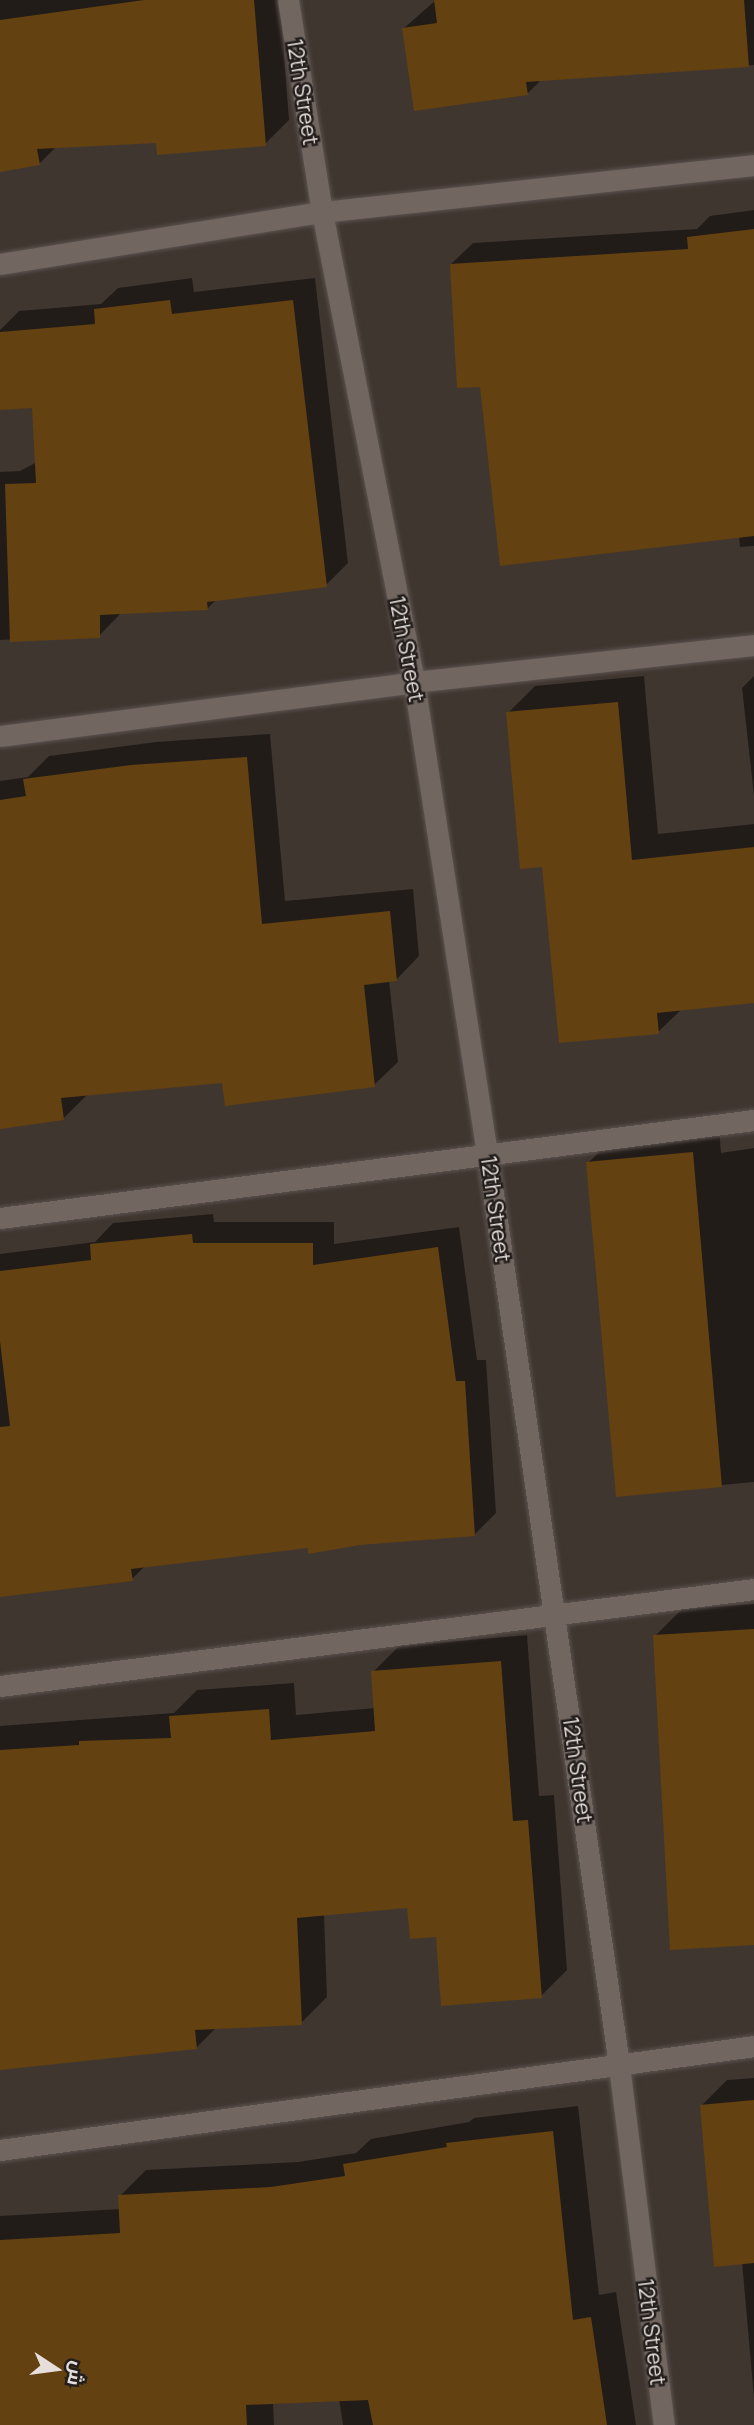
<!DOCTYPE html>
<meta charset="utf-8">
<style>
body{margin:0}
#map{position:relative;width:754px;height:2425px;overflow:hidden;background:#403630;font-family:Manrope,Cairo,sans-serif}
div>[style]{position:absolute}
.shadow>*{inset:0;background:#0007}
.building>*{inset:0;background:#634110}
.roads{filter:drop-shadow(0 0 2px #5b534f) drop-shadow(0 0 2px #5b534f)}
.minor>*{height:21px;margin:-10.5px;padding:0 10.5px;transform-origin:10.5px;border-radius:10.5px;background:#716660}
span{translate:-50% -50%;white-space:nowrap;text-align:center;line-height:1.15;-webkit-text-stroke:5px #231e1b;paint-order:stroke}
.street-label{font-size:21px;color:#e5dedb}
.north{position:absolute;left:21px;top:2334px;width:70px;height:70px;-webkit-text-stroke:5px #231e1b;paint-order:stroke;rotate:103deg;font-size:19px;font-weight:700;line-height:28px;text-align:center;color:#e5dedb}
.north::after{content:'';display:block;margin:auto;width:24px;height:32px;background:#e5dedb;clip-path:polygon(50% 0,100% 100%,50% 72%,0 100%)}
</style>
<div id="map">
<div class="shadow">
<div style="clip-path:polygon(0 0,280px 0,289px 120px,265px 144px,157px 141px,56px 147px,39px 164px,0 169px)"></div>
<div style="clip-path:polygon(436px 0,754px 0,754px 65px,541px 80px,527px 94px,404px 28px)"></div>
<div style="clip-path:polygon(754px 210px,754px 546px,740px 547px,739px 536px,481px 385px,451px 264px,473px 243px,697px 229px,710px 216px)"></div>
<div style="clip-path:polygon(192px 278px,194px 292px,315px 278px,348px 563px,326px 585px,217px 599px,207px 609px,122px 612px,99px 636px,0 640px,0 472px,20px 471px,37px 462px,34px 406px,0 379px,0 330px,19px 311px,101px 304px,118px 288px)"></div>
<div style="clip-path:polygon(644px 676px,658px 834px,754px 824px,754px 1001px,682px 1009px,658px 1032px,544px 865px,508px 713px,535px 686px)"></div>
<div style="clip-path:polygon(754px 676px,754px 796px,742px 688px)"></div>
<div style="clip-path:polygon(270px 734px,285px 901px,413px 889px,419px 956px,396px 980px,389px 980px,398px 1062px,374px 1085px,224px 1081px,87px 1095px,63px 1119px,0 1127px,0 781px,28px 777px,49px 756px,156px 742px)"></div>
<div style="clip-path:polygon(719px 1126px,721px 1153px,754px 1148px,754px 1482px,617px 1495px,588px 1163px,615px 1136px)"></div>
<div style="clip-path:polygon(213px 1214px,214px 1222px,334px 1222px,334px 1244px,459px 1227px,477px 1360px,486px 1360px,496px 1513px,475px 1534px,309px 1546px,145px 1566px,132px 1579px,0 1593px,0 1254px,95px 1242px,113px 1223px)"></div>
<div style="clip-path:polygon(754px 1604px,754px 1944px,655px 1636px,682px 1609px)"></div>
<div style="clip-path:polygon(527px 1635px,539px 1796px,554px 1795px,567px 1970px,541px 1996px,437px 1935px,409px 1906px,324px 1914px,327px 1997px,301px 2023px,217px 2027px,196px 2048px,0 2067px,0 1726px,174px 1713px,197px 1690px,294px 1683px,296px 1715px,375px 1708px,373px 1672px,399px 1646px)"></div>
<div style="clip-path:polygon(754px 2078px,754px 2398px,742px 2262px,701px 2106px,727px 2080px)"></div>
<div style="clip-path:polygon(578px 2106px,599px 2295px,616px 2292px,636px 2425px,343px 2425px,339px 2399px,273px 2402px,274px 2425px,0 2425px,0 2216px,120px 2209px,120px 2196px,146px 2170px,298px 2162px,356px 2153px,371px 2139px,469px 2122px,474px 2118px)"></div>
</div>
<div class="building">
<div style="clip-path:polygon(144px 0,254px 0,266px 146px,157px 155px,156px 143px,37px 149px,40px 165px,0 172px,0 20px)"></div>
<div style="clip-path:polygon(434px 0,744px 0,749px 67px,526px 82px,528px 95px,414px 111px,402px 28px,437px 23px)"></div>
<div style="clip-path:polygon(754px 229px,754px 536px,500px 566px,480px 387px,457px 388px,450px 264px,688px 249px,687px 237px)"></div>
<div style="clip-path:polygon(170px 300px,172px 314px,293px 300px,327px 587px,207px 602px,208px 610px,100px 615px,100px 638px,10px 642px,5px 484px,36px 483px,32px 408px,0 410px,0 332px,95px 324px,94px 309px)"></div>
<div style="clip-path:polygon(618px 702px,632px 860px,754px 847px,754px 1003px,657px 1013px,659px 1034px,559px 1043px,542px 867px,520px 869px,506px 712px)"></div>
<div style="clip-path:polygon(247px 757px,262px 924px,390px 911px,397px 981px,364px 985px,375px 1087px,225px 1106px,222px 1083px,61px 1098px,64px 1120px,0 1129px,0 800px,26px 796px,23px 779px,131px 765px)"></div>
<div style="clip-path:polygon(693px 1152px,722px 1487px,616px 1497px,586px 1162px)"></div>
<div style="clip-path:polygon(192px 1234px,193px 1243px,313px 1243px,313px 1265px,438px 1247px,456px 1381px,465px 1381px,475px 1536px,360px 1545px,308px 1554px,308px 1548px,131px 1569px,133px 1581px,0 1597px,0 1427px,10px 1426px,0 1341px,0 1271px,91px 1260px,90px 1244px)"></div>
<div style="clip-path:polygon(754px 1629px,754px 1945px,670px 1950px,653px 1635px)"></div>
<div style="clip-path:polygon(501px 1661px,513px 1821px,528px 1820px,542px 1998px,441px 2006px,436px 1937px,410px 1939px,407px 1908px,297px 1918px,302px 2025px,195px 2030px,197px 2049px,0 2070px,0 1750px,79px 1745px,79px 1741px,171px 1738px,169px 1716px,269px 1709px,271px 1740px,375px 1731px,371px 1671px)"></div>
<div style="clip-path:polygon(754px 2100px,754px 2263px,714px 2267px,700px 2105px)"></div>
<div style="clip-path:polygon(553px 2131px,573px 2320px,591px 2317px,607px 2425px,373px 2425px,368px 2400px,246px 2405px,247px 2425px,0 2425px,0 2240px,120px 2233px,118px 2195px,271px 2187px,345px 2176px,343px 2164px,447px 2147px,446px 2143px)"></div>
</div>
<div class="roads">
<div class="minor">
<div style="left:288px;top:0;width:215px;rotate:80.9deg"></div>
<div style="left:322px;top:212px;width:479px;rotate:78.9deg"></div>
<div style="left:414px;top:682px;width:476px;rotate:81.2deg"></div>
<div style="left:487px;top:1152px;width:922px;rotate:81.77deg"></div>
<div style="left:619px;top:2065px;width:363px;rotate:82.9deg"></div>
<div style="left:0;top:264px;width:326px;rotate:-9.2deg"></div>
<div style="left:322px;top:212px;width:435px;rotate:-6.2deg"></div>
<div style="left:0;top:736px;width:418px;rotate:-7.4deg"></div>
<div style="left:414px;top:682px;width:342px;rotate:-6.2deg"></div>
<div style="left:0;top:1218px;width:760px;rotate:-7.41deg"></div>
<div style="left:0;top:1686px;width:760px;rotate:-7.33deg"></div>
<div style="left:0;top:2150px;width:761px;rotate:-7.85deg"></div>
</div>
</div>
<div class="street-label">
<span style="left:303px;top:92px;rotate:81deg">12th Street</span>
<span style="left:407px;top:649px;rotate:79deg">12th Street</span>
<span style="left:496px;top:1209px;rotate:82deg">12th Street</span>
<span style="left:578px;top:1770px;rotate:82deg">12th Street</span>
<span style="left:652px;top:2332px;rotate:83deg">12th Street</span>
</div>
<div class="north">ش</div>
</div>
